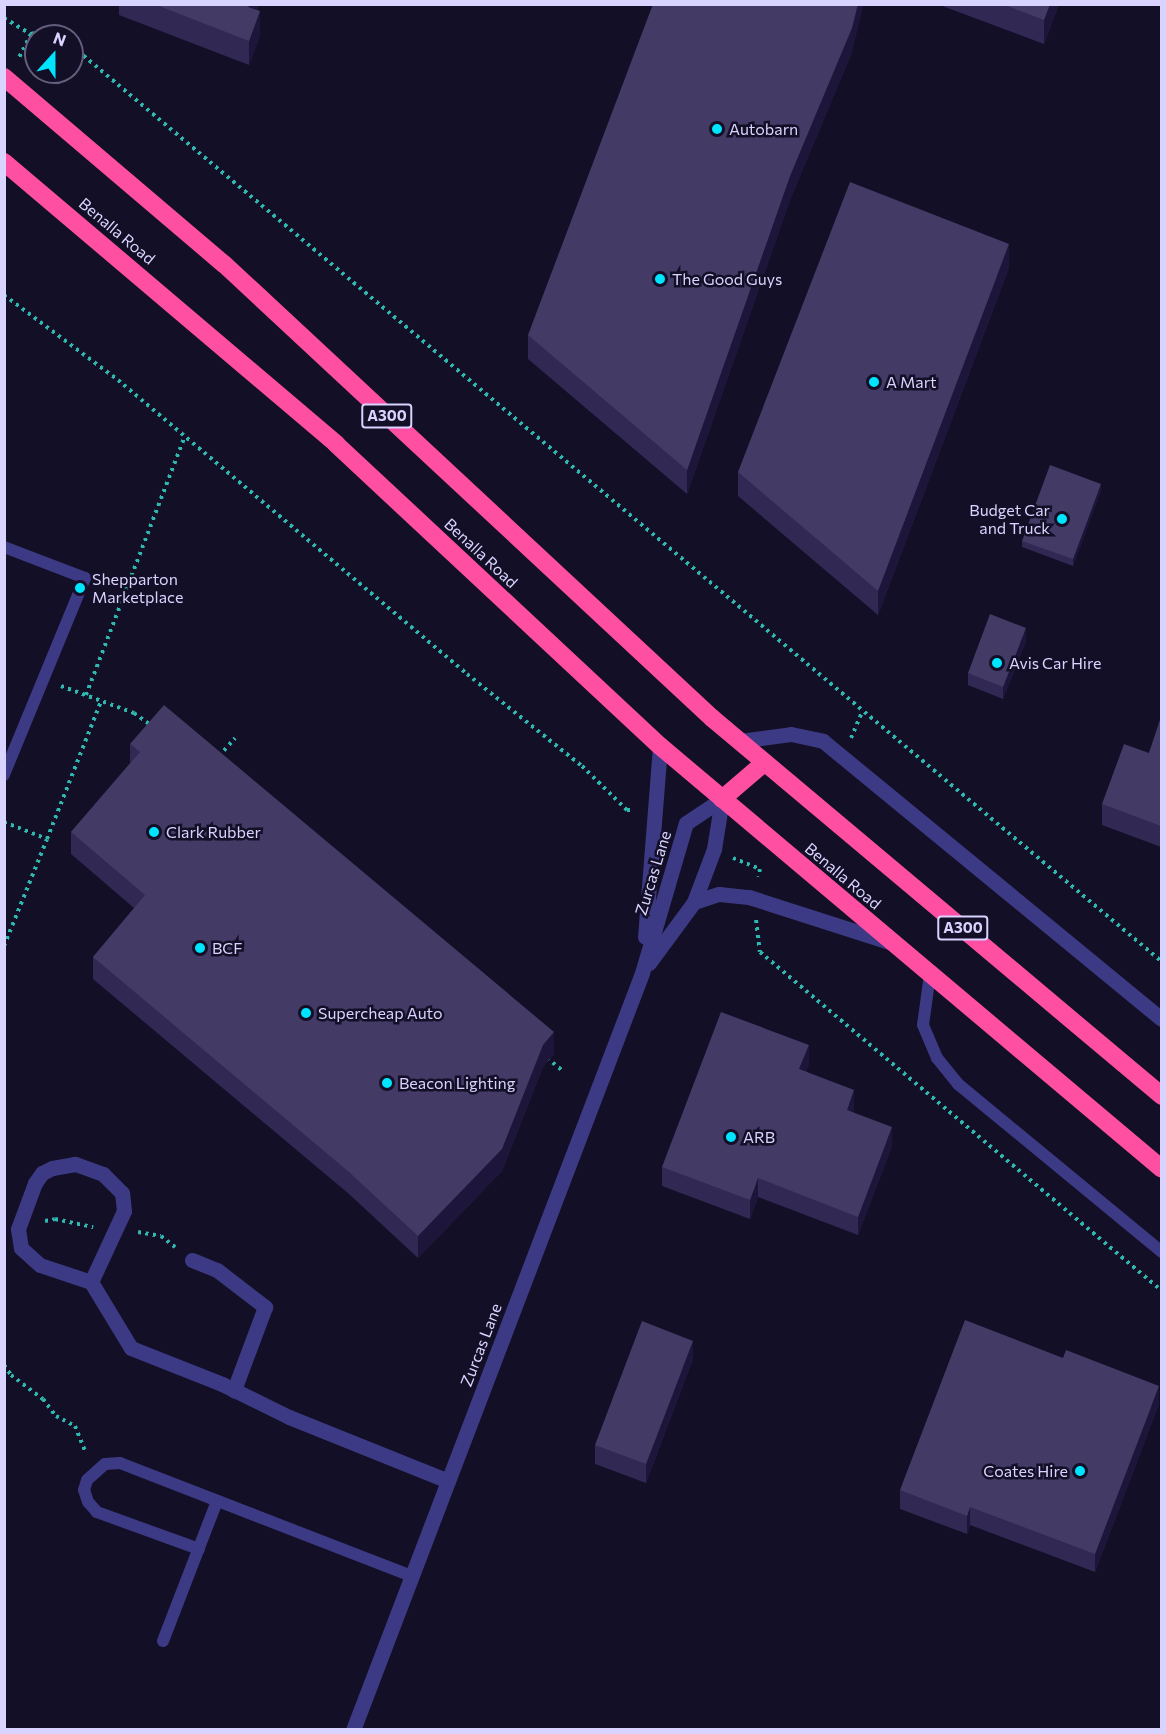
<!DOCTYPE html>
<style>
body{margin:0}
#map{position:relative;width:1166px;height:1734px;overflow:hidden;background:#130f26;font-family:Commissioner,sans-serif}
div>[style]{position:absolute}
.path>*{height:4px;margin-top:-2px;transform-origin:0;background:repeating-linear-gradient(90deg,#2fb8b0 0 3px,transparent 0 7.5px)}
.lane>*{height:12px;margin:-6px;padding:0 6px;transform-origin:6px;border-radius:6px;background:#3d3a85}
.street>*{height:15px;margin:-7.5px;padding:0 7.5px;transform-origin:7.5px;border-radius:7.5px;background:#3d3a85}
.highway>*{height:18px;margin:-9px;padding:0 9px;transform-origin:9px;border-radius:9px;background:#ff4fa3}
.wall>*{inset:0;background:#312854}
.shaded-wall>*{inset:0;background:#1d163a}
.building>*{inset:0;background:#433a66}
.dots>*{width:16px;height:16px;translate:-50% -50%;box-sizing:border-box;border:3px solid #130f26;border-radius:50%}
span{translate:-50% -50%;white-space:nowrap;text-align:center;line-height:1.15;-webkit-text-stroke:5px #130f26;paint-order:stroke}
.shield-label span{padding:2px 4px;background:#130f26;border:2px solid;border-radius:4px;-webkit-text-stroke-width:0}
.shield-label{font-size:15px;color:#d9d4ff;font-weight:700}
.poi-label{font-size:16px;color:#d9d4ff}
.left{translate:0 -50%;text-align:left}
.right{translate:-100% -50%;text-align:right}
.street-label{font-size:16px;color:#d9d4ff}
.frame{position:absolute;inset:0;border:6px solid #d9d4ff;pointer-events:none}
.north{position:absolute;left:24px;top:24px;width:60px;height:60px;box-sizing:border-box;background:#130f26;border:2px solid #625e7d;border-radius:50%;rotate:21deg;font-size:16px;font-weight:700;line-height:24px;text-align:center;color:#d9d4ff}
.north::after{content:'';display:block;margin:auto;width:21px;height:27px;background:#00e5ff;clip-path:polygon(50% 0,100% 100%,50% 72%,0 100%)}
</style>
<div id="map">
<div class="path">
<div style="left:4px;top:18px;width:31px;rotate:31deg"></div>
<div style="left:31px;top:34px;width:29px;rotate:117deg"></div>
<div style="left:31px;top:34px;width:22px;rotate:-13deg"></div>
<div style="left:52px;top:29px;width:11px;rotate:41deg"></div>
<div style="left:72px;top:46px;width:1424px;rotate:40.04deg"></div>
<div style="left:4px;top:295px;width:142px;rotate:36.7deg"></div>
<div style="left:118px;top:380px;width:456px;rotate:40.1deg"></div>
<div style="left:467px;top:674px;width:147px;rotate:38.7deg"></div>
<div style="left:582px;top:766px;width:63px;rotate:44.4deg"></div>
<div style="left:627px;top:810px;width:6px"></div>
<div style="left:61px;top:686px;width:78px;rotate:20.3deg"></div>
<div style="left:134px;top:713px;width:22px;rotate:36deg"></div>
<div style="left:86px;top:695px;width:277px;rotate:-69.1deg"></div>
<div style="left:851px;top:738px;width:28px;rotate:-67deg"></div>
<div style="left:219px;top:756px;width:24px;rotate:-48deg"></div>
<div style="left:4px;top:822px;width:46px;rotate:21.6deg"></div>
<div style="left:47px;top:839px;width:148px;rotate:-68.6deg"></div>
<div style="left:733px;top:858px;width:29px;rotate:22deg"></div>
<div style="left:760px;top:869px;width:8px;rotate:104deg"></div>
<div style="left:756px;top:920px;width:32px;rotate:83deg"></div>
<div style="left:760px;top:952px;width:526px;rotate:40.14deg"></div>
<div style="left:4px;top:946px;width:115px;rotate:-68.1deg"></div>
<div style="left:547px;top:1058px;width:19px;rotate:39deg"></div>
<div style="left:45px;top:1221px;width:10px;rotate:-11deg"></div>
<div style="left:55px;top:1219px;width:39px;rotate:12deg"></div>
<div style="left:138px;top:1232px;width:23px;rotate:10deg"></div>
<div style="left:161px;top:1236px;width:18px;rotate:38deg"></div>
<div style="left:4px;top:1365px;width:12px;rotate:55deg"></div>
<div style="left:11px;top:1375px;width:40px;rotate:37deg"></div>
<div style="left:43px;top:1399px;width:21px;rotate:53deg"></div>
<div style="left:56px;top:1416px;width:21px;rotate:28deg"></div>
<div style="left:75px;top:1426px;width:29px;rotate:68deg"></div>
</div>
<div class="lane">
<div style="left:4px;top:547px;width:87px;rotate:20.9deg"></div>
<div style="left:85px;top:578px;width:213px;rotate:112.4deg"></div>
<div style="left:930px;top:974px;width:51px;rotate:97.8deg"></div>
<div style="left:923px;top:1025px;width:36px;rotate:67deg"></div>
<div style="left:937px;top:1058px;width:33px;rotate:51deg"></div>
<div style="left:958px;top:1084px;width:264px;rotate:39.5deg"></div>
<div style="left:199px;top:1549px;width:109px;rotate:-160.1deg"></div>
<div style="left:97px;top:1512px;width:13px;rotate:-132deg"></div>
<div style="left:88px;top:1502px;width:13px;rotate:-108deg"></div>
<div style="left:84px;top:1490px;width:10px;rotate:-73deg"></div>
<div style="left:87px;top:1480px;width:24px;rotate:-42deg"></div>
<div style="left:105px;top:1464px;width:15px;rotate:-4deg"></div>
<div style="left:120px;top:1463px;width:313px;rotate:21.2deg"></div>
<div style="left:163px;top:1641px;width:150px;rotate:-68.9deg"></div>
</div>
<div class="street">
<div style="left:740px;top:741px;width:51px;rotate:-7.8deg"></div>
<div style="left:791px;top:734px;width:33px;rotate:12deg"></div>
<div style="left:823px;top:741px;width:438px;rotate:39.4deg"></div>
<div style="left:694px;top:902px;width:26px;rotate:-18deg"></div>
<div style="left:719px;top:894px;width:30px;rotate:6deg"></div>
<div style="left:749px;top:897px;width:150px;rotate:17.8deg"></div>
<div style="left:645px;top:937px;width:192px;rotate:-85.5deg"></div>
<div style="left:649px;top:963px;width:76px;rotate:-53.6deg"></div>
<div style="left:694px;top:902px;width:57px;rotate:-69.3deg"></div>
<div style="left:714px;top:849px;width:51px;rotate:-80.9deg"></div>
<div style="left:192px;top:1260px;width:27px;rotate:22deg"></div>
<div style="left:217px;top:1270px;width:61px;rotate:37.6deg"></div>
<div style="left:265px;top:1307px;width:89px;rotate:110.5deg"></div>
<div style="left:91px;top:1282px;width:78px;rotate:-65.1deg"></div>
<div style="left:124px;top:1211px;width:18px;rotate:-96deg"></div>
<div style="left:122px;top:1193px;width:27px;rotate:-135deg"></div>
<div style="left:103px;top:1174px;width:30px;rotate:-160deg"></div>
<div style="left:75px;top:1164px;width:23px;rotate:170deg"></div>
<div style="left:52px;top:1168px;width:11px;rotate:153deg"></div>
<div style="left:42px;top:1173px;width:12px;rotate:125deg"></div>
<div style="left:35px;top:1183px;width:49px;rotate:110.3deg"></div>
<div style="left:18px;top:1229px;width:19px;rotate:81deg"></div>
<div style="left:21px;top:1248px;width:25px;rotate:42deg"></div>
<div style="left:40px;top:1265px;width:54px;rotate:18.4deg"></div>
<div style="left:91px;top:1282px;width:77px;rotate:58.8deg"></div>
<div style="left:131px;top:1348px;width:98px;rotate:21.6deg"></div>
<div style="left:222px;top:1384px;width:75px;rotate:26.2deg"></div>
<div style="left:289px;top:1417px;width:171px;rotate:21.9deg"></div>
<div style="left:353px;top:1730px;width:810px;rotate:-69.1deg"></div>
<div style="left:642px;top:973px;width:156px;rotate:-73.7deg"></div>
<div style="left:686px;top:823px;width:43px;rotate:-33.7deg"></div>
</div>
<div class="highway">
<div style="left:4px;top:77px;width:289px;rotate:40.4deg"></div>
<div style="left:224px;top:264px;width:667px;rotate:42.93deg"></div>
<div style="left:712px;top:718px;width:588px;rotate:40.03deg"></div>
<div style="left:4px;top:162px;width:436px;rotate:40.3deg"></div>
<div style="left:336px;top:444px;width:443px;rotate:43deg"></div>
<div style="left:660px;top:746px;width:656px;rotate:40.12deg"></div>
<div style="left:722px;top:799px;width:55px;rotate:-40.6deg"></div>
</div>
<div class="wall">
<div style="clip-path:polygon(119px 4px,259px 4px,257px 10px,260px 36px,249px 65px,119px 15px)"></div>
<div style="clip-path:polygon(937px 4px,1059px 4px,1044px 44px)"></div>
<div style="clip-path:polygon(852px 52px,790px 200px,687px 494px,528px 359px,528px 335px)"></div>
<div style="clip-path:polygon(1009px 268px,878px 615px,738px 496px,738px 472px)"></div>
<div style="clip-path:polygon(1101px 490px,1073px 566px,1022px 547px,1022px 541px)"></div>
<div style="clip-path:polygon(1026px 641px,1003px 699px,968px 685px,968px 673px)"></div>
<div style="clip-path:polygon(1161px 717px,1161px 847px,1102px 825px,1102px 804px,1149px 753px)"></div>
<div style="clip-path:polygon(130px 744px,554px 1054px,543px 1067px,502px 1171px,418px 1258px,349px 1194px,93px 979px,93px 957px,134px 908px,71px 854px,71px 832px,130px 763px)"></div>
<div style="clip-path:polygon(809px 1064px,806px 1071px,854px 1109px,853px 1112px,892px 1146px,858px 1235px,758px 1197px,750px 1219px,662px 1186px,662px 1167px)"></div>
<div style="clip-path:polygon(693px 1359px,646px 1483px,595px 1464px,595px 1445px)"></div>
<div style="clip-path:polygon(1159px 1404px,1095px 1572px,970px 1525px,967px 1534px,900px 1509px,900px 1490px)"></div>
</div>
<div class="shaded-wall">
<div style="clip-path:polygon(250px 4px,259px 4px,248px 32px,248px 7px)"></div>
<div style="clip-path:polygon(858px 4px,864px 4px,852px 52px,790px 200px,687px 494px,687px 470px,790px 176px)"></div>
<div style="clip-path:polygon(1050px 4px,1059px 4px,1044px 44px,1044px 20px)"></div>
<div style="clip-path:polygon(260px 11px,260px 36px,249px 65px,249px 41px)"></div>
<div style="clip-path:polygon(1009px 244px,1009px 268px,878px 615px,878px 591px)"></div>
<div style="clip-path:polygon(1101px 484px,1101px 490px,1073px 566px,1073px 559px)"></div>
<div style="clip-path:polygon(1026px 628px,1026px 641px,1003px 699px,1003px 687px)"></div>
<div style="clip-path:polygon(554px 1032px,554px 1054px,543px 1067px,502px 1171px,418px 1258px,418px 1236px,543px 1045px)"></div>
<div style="clip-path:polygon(809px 1045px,809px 1064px,799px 1088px,799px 1069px)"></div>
<div style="clip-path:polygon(854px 1090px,854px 1109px,847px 1128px,847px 1110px)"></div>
<div style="clip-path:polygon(892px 1127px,892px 1146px,858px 1235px,858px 1217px)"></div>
<div style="clip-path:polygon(758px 1178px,758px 1197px,750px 1219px,750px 1200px)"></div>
<div style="clip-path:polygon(693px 1341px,693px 1359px,646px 1483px,646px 1464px)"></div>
<div style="clip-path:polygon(1159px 1386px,1159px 1404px,1095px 1572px,1095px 1554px)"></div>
<div style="clip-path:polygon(970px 1507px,970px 1525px,967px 1534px,967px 1516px)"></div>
</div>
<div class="building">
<div style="clip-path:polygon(154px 4px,250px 4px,248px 7px,260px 11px,249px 41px)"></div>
<div style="clip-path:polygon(653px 4px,858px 4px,852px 28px,790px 176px,687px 470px,528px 335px)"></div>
<div style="clip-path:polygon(1002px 4px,1050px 4px,1044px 20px)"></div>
<div style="clip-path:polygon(850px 182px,1009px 244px,878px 591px,738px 472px)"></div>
<div style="clip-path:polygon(1050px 465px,1101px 484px,1073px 559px,1022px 541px)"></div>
<div style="clip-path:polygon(990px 614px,1026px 628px,1003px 687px,968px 673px)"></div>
<div style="clip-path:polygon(164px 705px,554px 1032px,543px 1045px,502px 1149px,418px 1236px,349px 1172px,93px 957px,145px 895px,71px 832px,140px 752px,130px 744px)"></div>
<div style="clip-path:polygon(1161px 717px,1161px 826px,1102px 804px,1124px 744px,1149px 753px)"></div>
<div style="clip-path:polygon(721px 1012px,809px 1045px,799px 1069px,854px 1090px,847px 1110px,892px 1127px,858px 1217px,758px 1178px,750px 1200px,662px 1167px)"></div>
<div style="clip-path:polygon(965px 1320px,1063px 1358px,1066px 1350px,1159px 1386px,1095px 1554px,970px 1507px,967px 1516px,900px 1490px)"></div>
<div style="clip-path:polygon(642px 1321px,693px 1341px,646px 1464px,595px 1445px)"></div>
</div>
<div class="dots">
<div style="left:717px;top:129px;background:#00e5ff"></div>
<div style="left:660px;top:279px;background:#00e5ff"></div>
<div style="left:874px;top:382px;background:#00e5ff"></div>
<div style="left:1062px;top:519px;background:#00e5ff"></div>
<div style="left:80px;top:588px;background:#00e5ff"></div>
<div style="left:997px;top:663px;background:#00e5ff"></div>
<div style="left:154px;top:832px;background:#00e5ff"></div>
<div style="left:200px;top:948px;background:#00e5ff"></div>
<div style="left:306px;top:1013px;background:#00e5ff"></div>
<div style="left:387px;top:1083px;background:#00e5ff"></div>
<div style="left:731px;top:1137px;background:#00e5ff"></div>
<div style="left:1080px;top:1471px;background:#00e5ff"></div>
</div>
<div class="shield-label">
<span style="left:387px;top:416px">A300</span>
<span style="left:963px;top:928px">A300</span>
</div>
<div class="poi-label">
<span class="left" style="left:729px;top:129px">Autobarn</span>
<span class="left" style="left:672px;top:279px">The Good Guys</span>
<span class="left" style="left:886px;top:382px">A Mart</span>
<span class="right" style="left:1050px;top:519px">Budget Car<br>and Truck</span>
<span class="left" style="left:92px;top:588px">Shepparton<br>Marketplace</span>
<span class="left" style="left:1009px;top:663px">Avis Car Hire</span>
<span class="left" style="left:166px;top:832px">Clark Rubber</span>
<span class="left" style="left:212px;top:948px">BCF</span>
<span class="left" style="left:318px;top:1013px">Supercheap Auto</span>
<span class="left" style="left:399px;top:1083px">Beacon Lighting</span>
<span class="left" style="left:743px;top:1137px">ARB</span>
<span class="right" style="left:1068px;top:1471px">Coates Hire</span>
</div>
<div class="street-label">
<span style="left:117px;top:231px;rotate:40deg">Benalla Road</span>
<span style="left:481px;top:553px;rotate:43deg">Benalla Road</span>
<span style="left:653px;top:873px;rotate:-73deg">Zurcas Lane</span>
<span style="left:843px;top:876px;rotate:40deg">Benalla Road</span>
<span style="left:481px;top:1345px;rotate:-69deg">Zurcas Lane</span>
</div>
<div class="frame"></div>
<div class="north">N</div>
</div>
